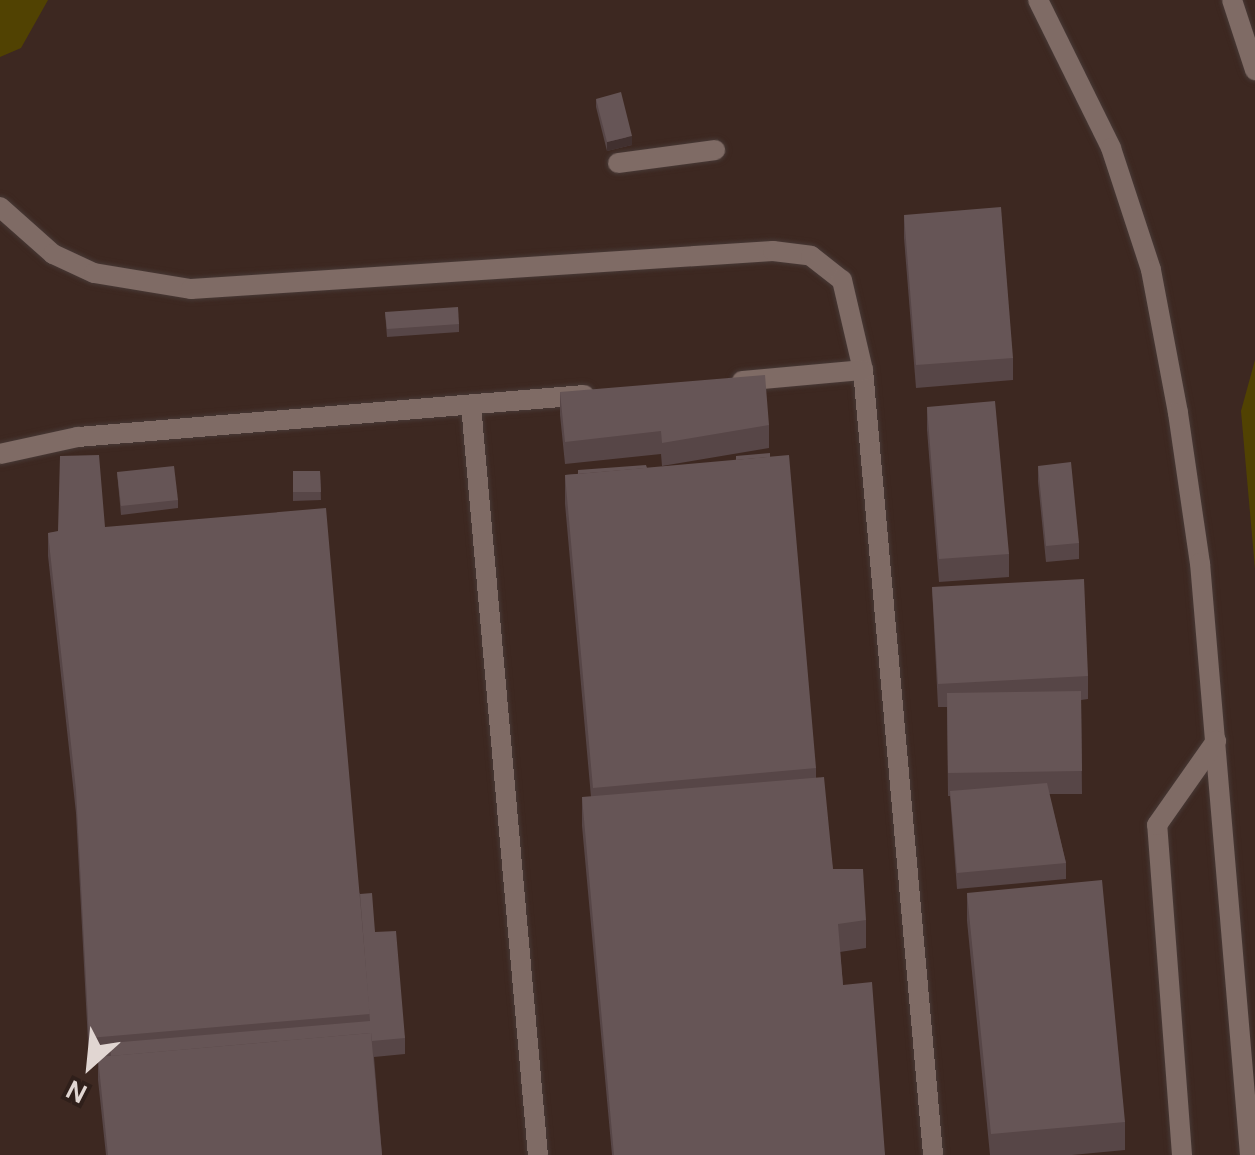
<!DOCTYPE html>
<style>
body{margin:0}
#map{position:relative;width:1255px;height:1155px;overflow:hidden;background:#2f1f1a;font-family:Karla,sans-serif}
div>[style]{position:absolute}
.built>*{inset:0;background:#3d2821}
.green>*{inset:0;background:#514202}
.roads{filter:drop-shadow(0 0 2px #473936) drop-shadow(0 0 2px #473936)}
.lane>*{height:20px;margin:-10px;padding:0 10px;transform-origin:10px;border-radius:10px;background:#7f6b65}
.wall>*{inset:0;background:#574647}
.shaded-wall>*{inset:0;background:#41302f}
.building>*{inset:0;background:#665556}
span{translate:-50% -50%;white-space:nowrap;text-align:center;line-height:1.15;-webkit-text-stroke:8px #2f1f1a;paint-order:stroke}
.north{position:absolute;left:40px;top:1015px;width:100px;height:100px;-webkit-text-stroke:8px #2f1f1a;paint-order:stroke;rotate:207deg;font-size:28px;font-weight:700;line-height:40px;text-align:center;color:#e1d6d2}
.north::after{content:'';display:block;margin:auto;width:35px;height:45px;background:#e1d6d2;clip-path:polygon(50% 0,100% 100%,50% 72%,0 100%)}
</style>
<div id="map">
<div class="built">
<div style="clip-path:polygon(0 0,1255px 0,1255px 1155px,0 1155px)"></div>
</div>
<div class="green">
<div style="clip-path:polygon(0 0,48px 0,21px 48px,0 57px)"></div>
<div style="clip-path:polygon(1255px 360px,1255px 569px,1241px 411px)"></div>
</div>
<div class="roads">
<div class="lane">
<div style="left:1038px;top:0;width:165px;rotate:63.7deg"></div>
<div style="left:1111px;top:148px;width:128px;rotate:71.8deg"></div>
<div style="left:1151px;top:270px;width:146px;rotate:79.3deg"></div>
<div style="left:1178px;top:413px;width:152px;rotate:81.7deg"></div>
<div style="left:1200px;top:563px;width:594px;rotate:85.17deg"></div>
<div style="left:1232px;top:0;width:74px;rotate:71.8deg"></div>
<div style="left:618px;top:163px;width:98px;rotate:-7.6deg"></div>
<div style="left:0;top:207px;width:71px;rotate:41.6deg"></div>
<div style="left:53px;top:254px;width:45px;rotate:24.9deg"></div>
<div style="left:94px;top:273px;width:98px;rotate:9.4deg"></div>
<div style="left:191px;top:289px;width:583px;rotate:-3.74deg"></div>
<div style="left:773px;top:251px;width:38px;rotate:7deg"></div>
<div style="left:811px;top:256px;width:39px;rotate:38deg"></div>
<div style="left:842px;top:280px;width:92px;rotate:76.9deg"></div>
<div style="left:863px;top:370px;width:788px;rotate:84.9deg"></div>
<div style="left:742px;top:381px;width:121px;rotate:-5.2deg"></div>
<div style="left:471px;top:405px;width:753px;rotate:84.9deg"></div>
<div style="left:0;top:454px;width:80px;rotate:-12.3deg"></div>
<div style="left:78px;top:437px;width:508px;rotate:-4.74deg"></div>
<div style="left:1182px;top:1155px;width:331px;rotate:-94.3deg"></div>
<div style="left:1157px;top:825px;width:103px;rotate:-54.9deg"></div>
</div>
</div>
<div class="wall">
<div style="clip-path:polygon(596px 99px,632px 145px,607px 151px,596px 107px)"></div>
<div style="clip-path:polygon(904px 215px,1013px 358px,1013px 380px,916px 388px,904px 238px)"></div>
<div style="clip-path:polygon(385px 312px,459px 324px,459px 332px,387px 337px)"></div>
<div style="clip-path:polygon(560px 392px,769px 425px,769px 448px,662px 466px,661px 454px,565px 464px,560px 415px)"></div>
<div style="clip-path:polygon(927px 407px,1009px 554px,1009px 577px,939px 582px,927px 430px)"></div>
<div style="clip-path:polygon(1038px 466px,1079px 543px,1079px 559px,1046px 562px,1038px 482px)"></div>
<div style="clip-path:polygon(647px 468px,816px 768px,816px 777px,833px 869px,866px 920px,866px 948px,840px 952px,843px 985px,885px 1155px,612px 1155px,582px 826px,582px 797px,591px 797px,565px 504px,565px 475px)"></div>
<div style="clip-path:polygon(293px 471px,320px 471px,321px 500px,293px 501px)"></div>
<div style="clip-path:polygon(117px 472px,178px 500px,178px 508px,121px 515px)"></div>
<div style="clip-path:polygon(105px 527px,360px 894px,375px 932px,405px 1038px,405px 1054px,374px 1057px,382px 1155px,106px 1155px,98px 1080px,98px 1060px,89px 1061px,76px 813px,48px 556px,48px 533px)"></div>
<div style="clip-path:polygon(932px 587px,1088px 676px,1088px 699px,1081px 700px,1082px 794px,1049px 794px,1066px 863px,1066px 879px,957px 889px,950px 796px,948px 796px,947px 707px,938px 707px)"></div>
<div style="clip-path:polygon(967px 893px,1125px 1122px,1125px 1150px,1072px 1155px,990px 1155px,967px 921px)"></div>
</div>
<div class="shaded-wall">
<div style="clip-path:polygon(632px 136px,632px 145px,607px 151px,607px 142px)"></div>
</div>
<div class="building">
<div style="clip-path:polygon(621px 92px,632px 136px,607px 142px,596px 99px)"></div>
<div style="clip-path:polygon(1001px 207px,1013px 358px,916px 365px,904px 215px)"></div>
<div style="clip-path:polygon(458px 307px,459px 324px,387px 329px,385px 312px)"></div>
<div style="clip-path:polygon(765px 375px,769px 425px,662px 443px,661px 431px,565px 442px,560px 392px)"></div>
<div style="clip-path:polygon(995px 401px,1009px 554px,939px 559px,927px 407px)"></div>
<div style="clip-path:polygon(770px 453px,770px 457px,736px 460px,736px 456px)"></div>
<div style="clip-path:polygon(99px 455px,105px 527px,326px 508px,370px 1014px,89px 1038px,76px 790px,48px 533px,58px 531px,60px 456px)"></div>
<div style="clip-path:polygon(789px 455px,816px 768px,593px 788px,565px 475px)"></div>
<div style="clip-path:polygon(1071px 462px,1079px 543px,1046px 546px,1038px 466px)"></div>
<div style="clip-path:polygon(646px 465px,647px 468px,578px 474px,578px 470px)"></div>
<div style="clip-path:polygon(174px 466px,178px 500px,121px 506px,117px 472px)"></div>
<div style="clip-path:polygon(293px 471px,320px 471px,321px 492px,293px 492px)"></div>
<div style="clip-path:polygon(1084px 579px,1088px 676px,938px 684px,932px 587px)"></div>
<div style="clip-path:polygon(1081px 691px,1082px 771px,948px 773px,947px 693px)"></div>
<div style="clip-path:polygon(824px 777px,833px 869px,863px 869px,866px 920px,838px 924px,843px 985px,872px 982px,885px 1155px,614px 1155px,582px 797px)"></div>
<div style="clip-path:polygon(1047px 783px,1066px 863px,957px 873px,950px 791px)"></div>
<div style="clip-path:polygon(1102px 880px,1125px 1122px,991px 1134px,967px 893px)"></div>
<div style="clip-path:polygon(372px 893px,375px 932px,396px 931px,405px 1038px,372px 1041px,371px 1033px,111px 1056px,110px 1043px,370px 1021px,360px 894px)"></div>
<div style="clip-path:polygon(371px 1033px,382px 1155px,108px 1155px,98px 1057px)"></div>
</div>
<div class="north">N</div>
</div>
